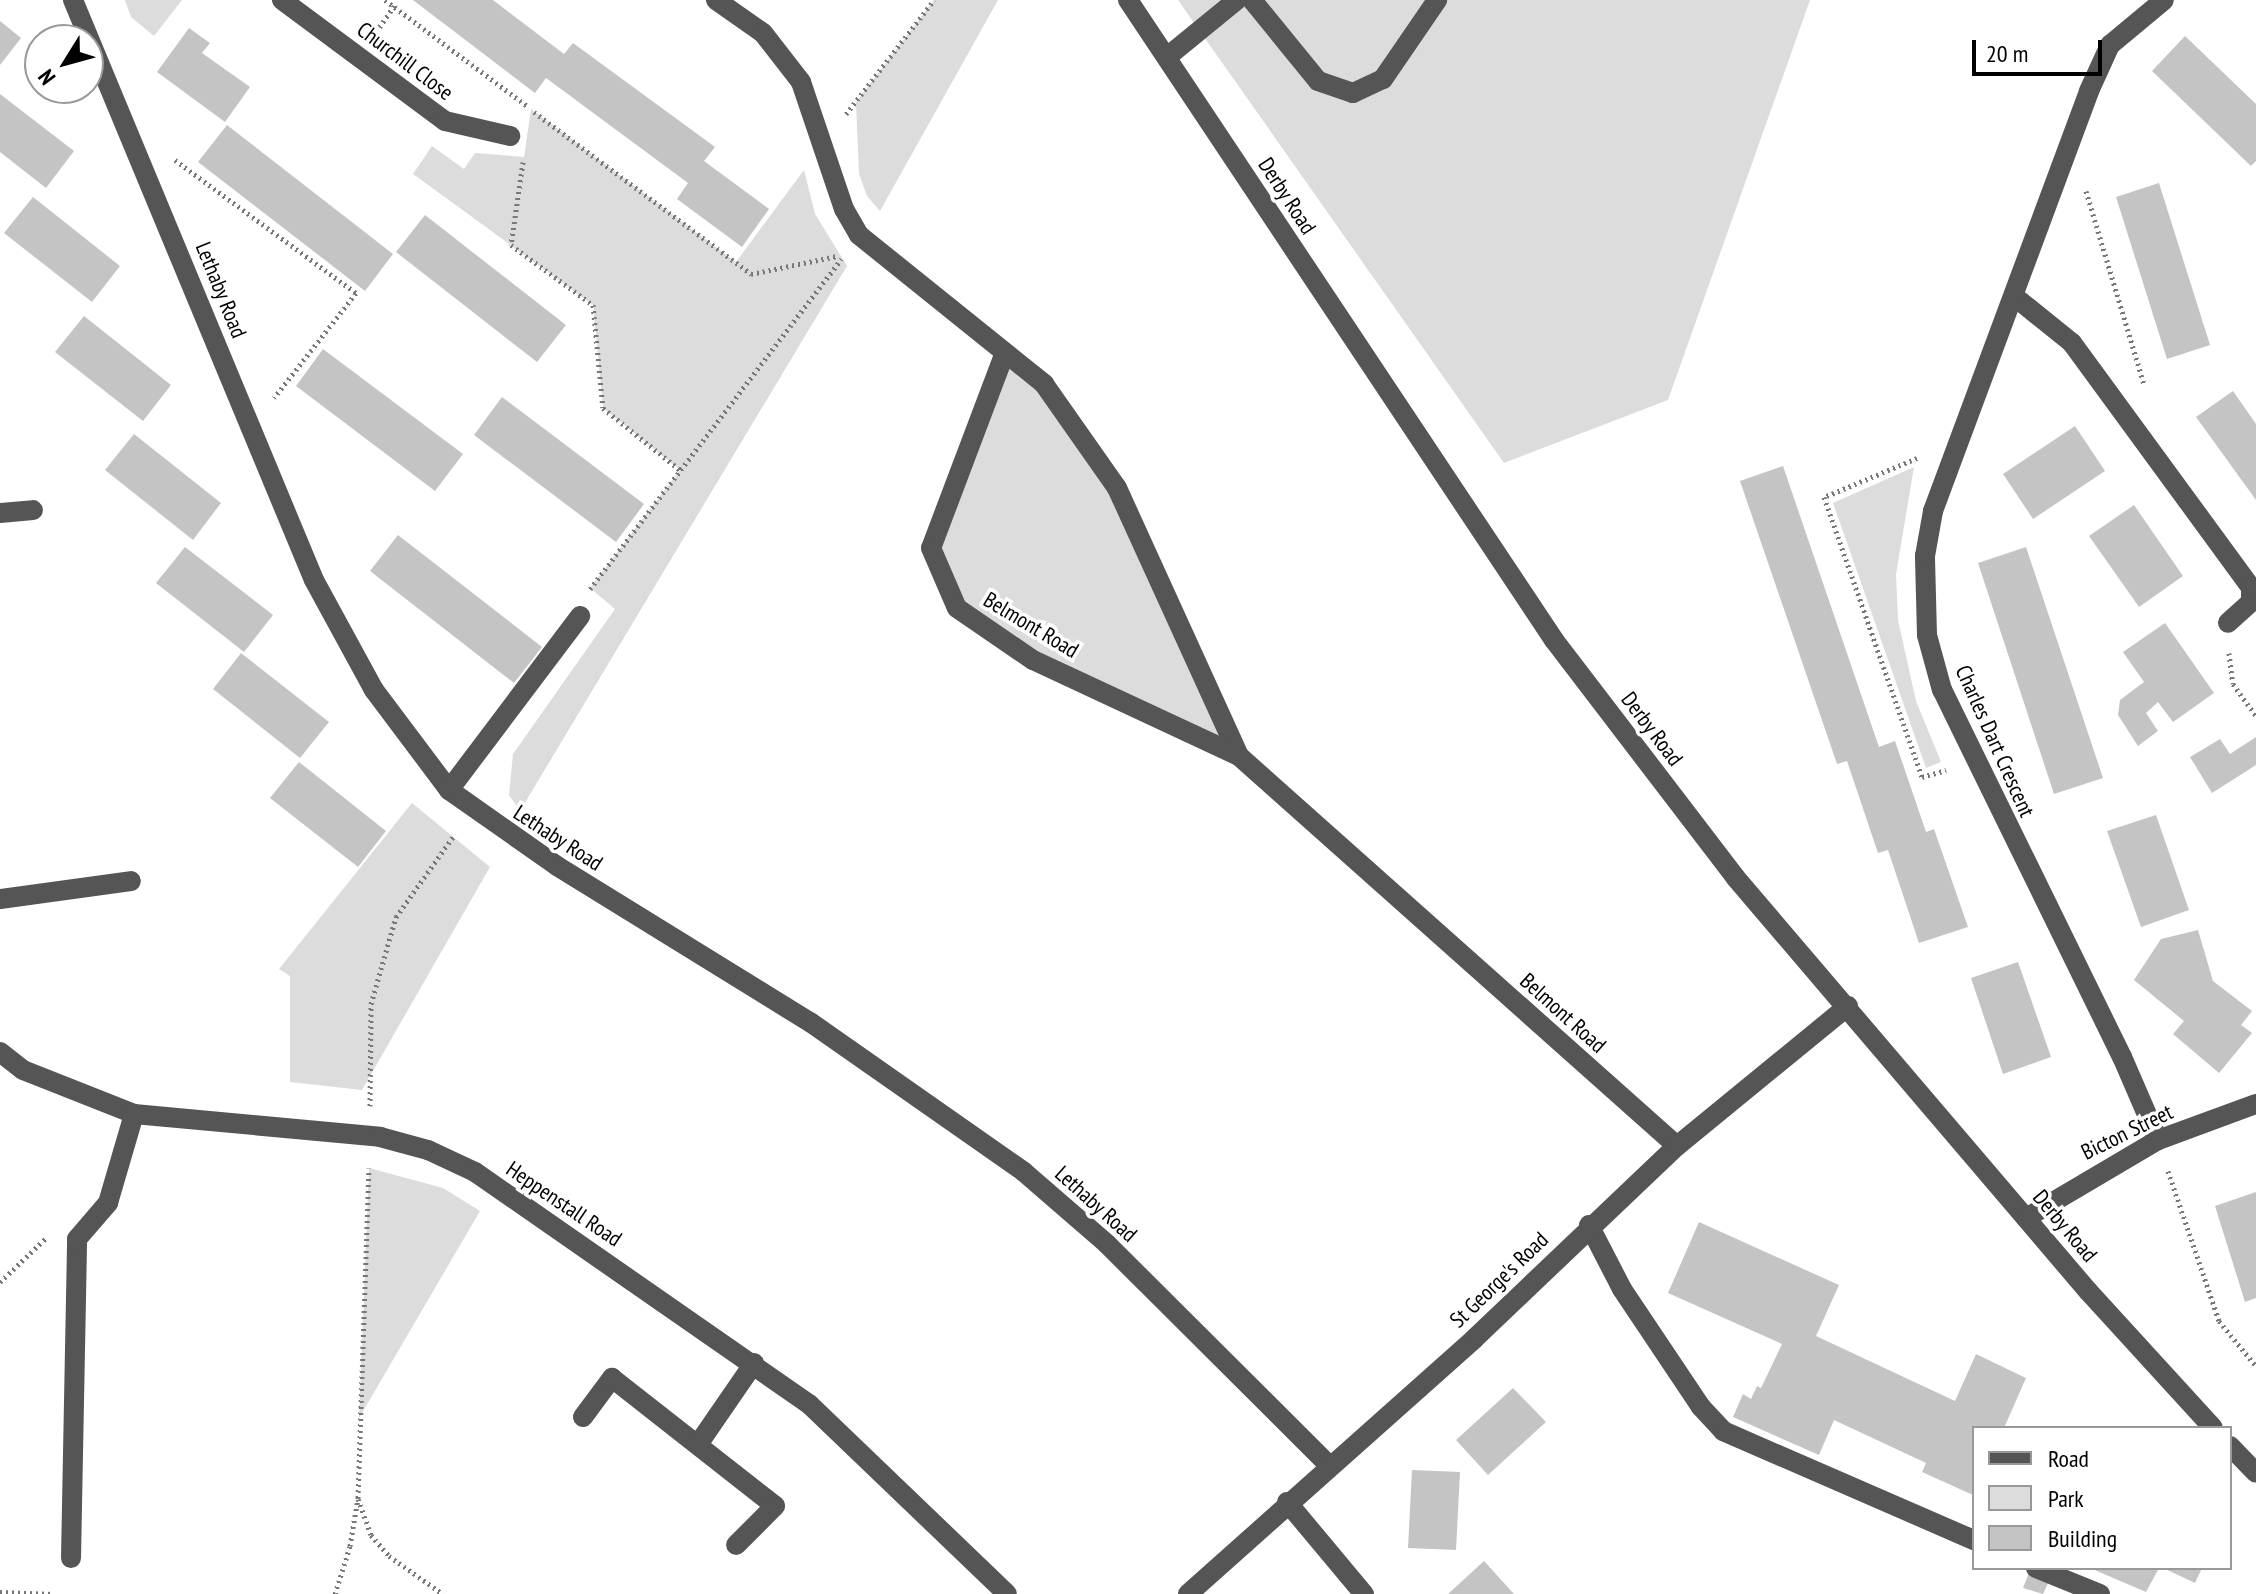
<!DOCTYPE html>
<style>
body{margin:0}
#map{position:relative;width:2256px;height:1594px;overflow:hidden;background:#fff;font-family:"PT Sans Narrow",sans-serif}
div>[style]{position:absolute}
.green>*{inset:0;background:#dcdcdc}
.building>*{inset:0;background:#c4c4c4}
.path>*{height:5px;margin-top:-2.5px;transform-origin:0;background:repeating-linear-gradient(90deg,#777 0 2px,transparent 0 6px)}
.minor>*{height:20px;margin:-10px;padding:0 10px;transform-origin:10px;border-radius:10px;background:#555}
span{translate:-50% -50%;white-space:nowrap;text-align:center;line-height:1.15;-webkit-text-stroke:7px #fff;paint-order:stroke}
.street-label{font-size:22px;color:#000}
.legend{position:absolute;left:1972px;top:1426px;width:260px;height:144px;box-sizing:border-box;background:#fff;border:2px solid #999;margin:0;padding:10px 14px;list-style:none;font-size:24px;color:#000}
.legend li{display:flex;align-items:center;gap:16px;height:40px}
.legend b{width:40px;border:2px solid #999}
.north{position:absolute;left:24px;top:24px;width:80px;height:80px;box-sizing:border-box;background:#fff;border:2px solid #999;border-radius:50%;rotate:233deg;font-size:22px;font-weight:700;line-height:32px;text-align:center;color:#000}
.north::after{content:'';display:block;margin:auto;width:28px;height:36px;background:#000;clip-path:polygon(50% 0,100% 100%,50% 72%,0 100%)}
.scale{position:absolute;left:1972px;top:40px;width:130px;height:36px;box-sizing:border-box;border:4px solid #000;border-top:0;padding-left:10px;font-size:24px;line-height:28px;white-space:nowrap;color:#000;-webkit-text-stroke:6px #fff;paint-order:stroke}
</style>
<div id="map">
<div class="green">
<div style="clip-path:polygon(125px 0,182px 0,154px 36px,131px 17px)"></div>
<div style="clip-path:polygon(934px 0,998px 0,880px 211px,867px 196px,859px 174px,856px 102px)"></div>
<div style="clip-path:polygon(1178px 0,1810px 0,1668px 400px,1504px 463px)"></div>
<div style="clip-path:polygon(531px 109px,736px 262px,804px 170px,815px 214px,847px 266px,520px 811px,509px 795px,513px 754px,615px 609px,590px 588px,680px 470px,603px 408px,593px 305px,413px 174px,432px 146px,464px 169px,475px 153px,524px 157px)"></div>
<div style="clip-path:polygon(1005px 357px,1043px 384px,1115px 488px,1236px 753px,1033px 659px,958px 607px,932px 549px)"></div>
<div style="clip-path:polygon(1914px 467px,1896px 574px,1898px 620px,1916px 701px,1941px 762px,1926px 768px,1833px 503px)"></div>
<div style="clip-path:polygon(412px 803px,490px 867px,362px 1090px,290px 1082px,290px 976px,279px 969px)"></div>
<div style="clip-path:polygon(369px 1168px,443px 1188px,480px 1211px,359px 1418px)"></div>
</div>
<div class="building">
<div style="clip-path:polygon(413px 0,493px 0,564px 54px,573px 43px,715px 147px,704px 161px,769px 209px,742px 247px,677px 199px,688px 183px,546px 78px,535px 93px)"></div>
<div style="clip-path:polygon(0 21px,21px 38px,0 65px)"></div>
<div style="clip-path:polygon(189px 28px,210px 43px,202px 53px,250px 87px,225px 122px,157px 72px)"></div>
<div style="clip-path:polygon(2185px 36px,2256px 104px,2256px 161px,2251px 166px,2152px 71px)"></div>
<div style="clip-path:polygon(0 94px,74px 151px,46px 188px,0 152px)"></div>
<div style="clip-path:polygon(227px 125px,393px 254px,365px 291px,198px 162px)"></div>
<div style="clip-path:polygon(2159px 183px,2210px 345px,2167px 359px,2116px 197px)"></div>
<div style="clip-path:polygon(33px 197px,120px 266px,92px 302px,4px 233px)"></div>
<div style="clip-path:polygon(425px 215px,566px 325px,537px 362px,396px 252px)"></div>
<div style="clip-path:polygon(84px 316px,171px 385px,143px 421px,55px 352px)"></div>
<div style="clip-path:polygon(323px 349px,463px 454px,435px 491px,296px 386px)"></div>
<div style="clip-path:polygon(2233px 391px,2256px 424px,2256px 500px,2196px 417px)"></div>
<div style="clip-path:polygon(502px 397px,644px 504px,616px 542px,474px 435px)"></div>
<div style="clip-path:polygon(2075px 426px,2105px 471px,2033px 519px,2003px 474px)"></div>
<div style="clip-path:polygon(134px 434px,221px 503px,193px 540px,105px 470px)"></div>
<div style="clip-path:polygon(1783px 466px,1879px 747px,1895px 741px,1926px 832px,1934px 829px,1968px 927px,1919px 943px,1888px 850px,1878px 853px,1847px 761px,1837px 764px,1740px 481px)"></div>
<div style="clip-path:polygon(2134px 505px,2183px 576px,2139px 607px,2089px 536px)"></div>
<div style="clip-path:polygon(398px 535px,542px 647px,514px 683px,370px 571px)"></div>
<div style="clip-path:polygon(185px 547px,273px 615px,244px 652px,156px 583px)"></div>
<div style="clip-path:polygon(2026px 547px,2103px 778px,2054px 794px,1978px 563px)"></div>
<div style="clip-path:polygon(2165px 623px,2214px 693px,2173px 722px,2158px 702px,2146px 713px,2158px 731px,2138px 746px,2118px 715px,2120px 700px,2144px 682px,2123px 652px)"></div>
<div style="clip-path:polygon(241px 653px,329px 722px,300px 758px,213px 689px)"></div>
<div style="clip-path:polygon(2256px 737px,2256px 765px,2212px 793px,2190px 757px,2220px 739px,2230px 754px)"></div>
<div style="clip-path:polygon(299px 762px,386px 831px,358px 867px,270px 798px)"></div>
<div style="clip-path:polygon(2156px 815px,2189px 910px,2141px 927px,2107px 831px)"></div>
<div style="clip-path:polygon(2198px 930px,2213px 981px,2252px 1011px,2241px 1025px,2252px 1033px,2219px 1073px,2173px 1034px,2184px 1021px,2134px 980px,2161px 939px)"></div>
<div style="clip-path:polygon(2018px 962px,2051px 1057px,2003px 1074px,1971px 978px)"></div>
<div style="clip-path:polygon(2256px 1192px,2256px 1298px,2245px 1302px,2215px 1206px)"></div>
<div style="clip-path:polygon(1699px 1222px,1839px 1285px,1816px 1336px,1955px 1401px,1976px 1354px,2026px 1378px,2004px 1428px,1974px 1428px,1973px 1495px,1922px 1472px,1926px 1463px,1834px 1420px,1819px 1455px,1733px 1417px,1743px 1394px,1751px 1399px,1757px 1386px,1761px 1388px,1782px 1344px,1668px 1293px)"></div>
<div style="clip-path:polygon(1513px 1388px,1546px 1422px,1488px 1475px,1456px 1440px)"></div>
<div style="clip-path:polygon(1412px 1470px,1460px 1472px,1456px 1550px,1408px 1548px)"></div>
<div style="clip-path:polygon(1484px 1561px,1514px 1594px,1448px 1594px)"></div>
<div style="clip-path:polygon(2031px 1568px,2055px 1568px,2043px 1594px,2023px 1588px)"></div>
<div style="clip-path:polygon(2090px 1568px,2159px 1568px,2146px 1592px)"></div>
<div style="clip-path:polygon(2163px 1568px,2202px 1568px,2195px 1583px)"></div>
</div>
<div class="path">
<div style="left:385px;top:0;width:177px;rotate:36.7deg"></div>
<div style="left:376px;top:32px;width:32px;rotate:-55deg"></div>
<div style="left:534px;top:112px;width:271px;rotate:36.7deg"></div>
<div style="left:751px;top:274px;width:88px;rotate:-11.8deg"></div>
<div style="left:846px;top:114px;width:144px;rotate:-52.3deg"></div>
<div style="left:175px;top:160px;width:225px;rotate:36.3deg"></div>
<div style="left:356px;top:293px;width:133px;rotate:128deg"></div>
<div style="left:523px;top:162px;width:84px;rotate:98.2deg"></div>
<div style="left:511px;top:245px;width:102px;rotate:36.2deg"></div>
<div style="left:593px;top:305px;width:103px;rotate:84.5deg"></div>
<div style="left:603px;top:408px;width:99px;rotate:38.8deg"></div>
<div style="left:2086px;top:191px;width:202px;rotate:73.3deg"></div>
<div style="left:1917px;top:458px;width:101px;rotate:157.2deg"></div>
<div style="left:1824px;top:497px;width:297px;rotate:70.7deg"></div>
<div style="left:1922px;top:777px;width:25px;rotate:-16deg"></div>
<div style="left:590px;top:589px;width:415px;rotate:-52.7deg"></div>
<div style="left:2229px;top:653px;width:31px;rotate:83deg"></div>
<div style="left:2233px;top:684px;width:39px;rotate:54deg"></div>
<div style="left:370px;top:1106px;width:102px;rotate:-89.4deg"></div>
<div style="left:371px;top:1004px;width:91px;rotate:-74deg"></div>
<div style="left:396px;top:917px;width:102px;rotate:-54.6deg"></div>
<div style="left:2168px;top:1171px;width:158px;rotate:71.2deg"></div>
<div style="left:2219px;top:1321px;width:58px;rotate:50.6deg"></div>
<div style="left:0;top:1282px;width:64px;rotate:-43.7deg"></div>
<div style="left:358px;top:1499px;width:38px;rotate:70deg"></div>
<div style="left:371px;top:1535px;width:28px;rotate:49deg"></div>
<div style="left:389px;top:1556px;width:66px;rotate:35.1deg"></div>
<div style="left:0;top:1592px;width:54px;rotate:2.1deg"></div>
<div style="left:335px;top:1594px;width:50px;rotate:-72.6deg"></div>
<div style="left:350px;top:1546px;width:49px;rotate:-80.5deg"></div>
<div style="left:358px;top:1498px;width:330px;rotate:-88.1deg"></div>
</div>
<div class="minor">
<div style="left:73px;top:0;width:628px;rotate:67.44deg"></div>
<div style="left:314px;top:580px;width:125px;rotate:61.4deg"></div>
<div style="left:374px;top:690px;width:125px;rotate:53.1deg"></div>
<div style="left:449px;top:790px;width:132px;rotate:35.1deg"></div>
<div style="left:557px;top:866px;width:297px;rotate:31.7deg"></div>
<div style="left:810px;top:1022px;width:261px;rotate:35deg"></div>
<div style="left:1024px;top:1172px;width:110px;rotate:40.9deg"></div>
<div style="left:1107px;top:1244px;width:315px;rotate:44.9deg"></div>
<div style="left:282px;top:0;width:203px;rotate:36.6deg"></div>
<div style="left:445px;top:121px;width:67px;rotate:13deg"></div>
<div style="left:716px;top:0;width:57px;rotate:35.1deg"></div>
<div style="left:763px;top:33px;width:62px;rotate:52.2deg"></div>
<div style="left:801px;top:82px;width:134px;rotate:71.3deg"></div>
<div style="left:844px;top:209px;width:30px;rotate:60deg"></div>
<div style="left:859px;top:235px;width:238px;rotate:38.8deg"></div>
<div style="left:1044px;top:384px;width:127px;rotate:54.9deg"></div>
<div style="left:1117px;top:488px;width:294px;rotate:65.5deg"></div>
<div style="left:1239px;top:756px;width:586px;rotate:41.68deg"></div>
<div style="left:1128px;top:0;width:769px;rotate:56.35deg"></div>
<div style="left:1554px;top:640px;width:298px;rotate:52.6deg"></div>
<div style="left:1735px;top:877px;width:544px;rotate:49.55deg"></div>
<div style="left:2088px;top:1291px;width:185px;rotate:47.6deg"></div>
<div style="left:1252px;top:0;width:104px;rotate:50.8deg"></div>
<div style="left:1318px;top:81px;width:37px;rotate:19deg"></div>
<div style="left:1353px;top:93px;width:33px;rotate:-25deg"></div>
<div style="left:1383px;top:79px;width:96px;rotate:-55.6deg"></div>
<div style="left:1167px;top:57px;width:90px;rotate:-39.2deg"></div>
<div style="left:2015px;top:297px;width:73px;rotate:38.9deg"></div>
<div style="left:2072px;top:343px;width:303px;rotate:53.8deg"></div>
<div style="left:2251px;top:588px;width:14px;rotate:90deg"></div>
<div style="left:2251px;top:602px;width:31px;rotate:138deg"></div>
<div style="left:1004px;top:355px;width:206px;rotate:110.7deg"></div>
<div style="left:931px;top:548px;width:65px;rotate:66.6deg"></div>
<div style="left:957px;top:608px;width:92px;rotate:34.4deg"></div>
<div style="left:1033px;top:660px;width:227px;rotate:25deg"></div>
<div style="left:0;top:513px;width:33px;rotate:-5deg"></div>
<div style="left:449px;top:790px;width:218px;rotate:-53deg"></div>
<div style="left:0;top:899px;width:132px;rotate:-7.8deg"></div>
<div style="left:0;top:1052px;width:29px;rotate:38deg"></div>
<div style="left:23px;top:1070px;width:119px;rotate:21.6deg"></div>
<div style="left:134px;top:1114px;width:247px;rotate:5.3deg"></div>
<div style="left:380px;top:1137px;width:50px;rotate:15.2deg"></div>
<div style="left:428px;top:1150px;width:52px;rotate:25.1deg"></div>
<div style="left:475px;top:1172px;width:407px;rotate:34.8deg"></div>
<div style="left:809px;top:1404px;width:274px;rotate:43.8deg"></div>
<div style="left:2158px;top:1140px;width:90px;rotate:-113.4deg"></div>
<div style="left:2122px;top:1057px;width:409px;rotate:-116.1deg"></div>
<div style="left:1942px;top:690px;width:57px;rotate:-105.3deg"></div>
<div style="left:1927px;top:635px;width:79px;rotate:-91.5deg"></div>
<div style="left:1925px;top:556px;width:46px;rotate:-79.9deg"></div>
<div style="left:1933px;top:511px;width:448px;rotate:-69.6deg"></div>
<div style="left:2089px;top:91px;width:51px;rotate:-65.5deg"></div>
<div style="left:2110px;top:45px;width:70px;rotate:-39.8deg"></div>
<div style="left:2026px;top:1218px;width:153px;rotate:-30.6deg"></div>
<div style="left:2158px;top:1140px;width:104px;rotate:-20.2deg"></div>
<div style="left:1589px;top:1225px;width:72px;rotate:62.7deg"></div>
<div style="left:1622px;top:1289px;width:142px;rotate:56.2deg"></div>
<div style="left:1701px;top:1407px;width:33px;rotate:47deg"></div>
<div style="left:1723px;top:1431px;width:274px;rotate:23.5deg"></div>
<div style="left:583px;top:1417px;width:49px;rotate:-53.4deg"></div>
<div style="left:612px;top:1378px;width:207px;rotate:38.1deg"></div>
<div style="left:775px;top:1506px;width:55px;rotate:135deg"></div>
<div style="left:699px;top:1443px;width:97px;rotate:-55.5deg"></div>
<div style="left:2230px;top:1446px;width:37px;rotate:46deg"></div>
<div style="left:1287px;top:1502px;width:120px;rotate:50.1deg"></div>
<div style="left:71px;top:1558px;width:319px;rotate:-88.9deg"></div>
<div style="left:77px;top:1239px;width:48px;rotate:-49.3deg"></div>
<div style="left:108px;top:1203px;width:93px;rotate:-73.7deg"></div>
<div style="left:2036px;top:1568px;width:69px;rotate:22.1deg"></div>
<div style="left:1188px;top:1594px;width:383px;rotate:-41.7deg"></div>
<div style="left:1474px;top:1339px;width:280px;rotate:-43.6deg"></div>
<div style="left:1677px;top:1146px;width:221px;rotate:-39.3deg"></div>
</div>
<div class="street-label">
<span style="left:405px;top:61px;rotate:37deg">Churchill Close</span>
<span style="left:1287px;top:196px;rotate:57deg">Derby Road</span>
<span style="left:221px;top:290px;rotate:68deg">Lethaby Road</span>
<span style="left:1031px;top:625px;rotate:31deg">Belmont Road</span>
<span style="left:1652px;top:729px;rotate:53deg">Derby Road</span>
<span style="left:1995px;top:741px;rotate:66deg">Charles Dart Crescent</span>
<span style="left:558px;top:838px;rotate:33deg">Lethaby Road</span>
<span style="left:1563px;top:1013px;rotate:42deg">Belmont Road</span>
<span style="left:2127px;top:1132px;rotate:-26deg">Bicton Street</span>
<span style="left:564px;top:1204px;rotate:34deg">Heppenstall Road</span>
<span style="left:1096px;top:1204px;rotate:42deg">Lethaby Road</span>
<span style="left:2065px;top:1226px;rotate:50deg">Derby Road</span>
<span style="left:1499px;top:1280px;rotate:-44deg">St George's Road</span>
</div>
<ul class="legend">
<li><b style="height:10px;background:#555"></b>Road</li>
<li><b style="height:22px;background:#dcdcdc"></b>Park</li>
<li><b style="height:22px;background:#c4c4c4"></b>Building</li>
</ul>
<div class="north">N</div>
<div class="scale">20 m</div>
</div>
